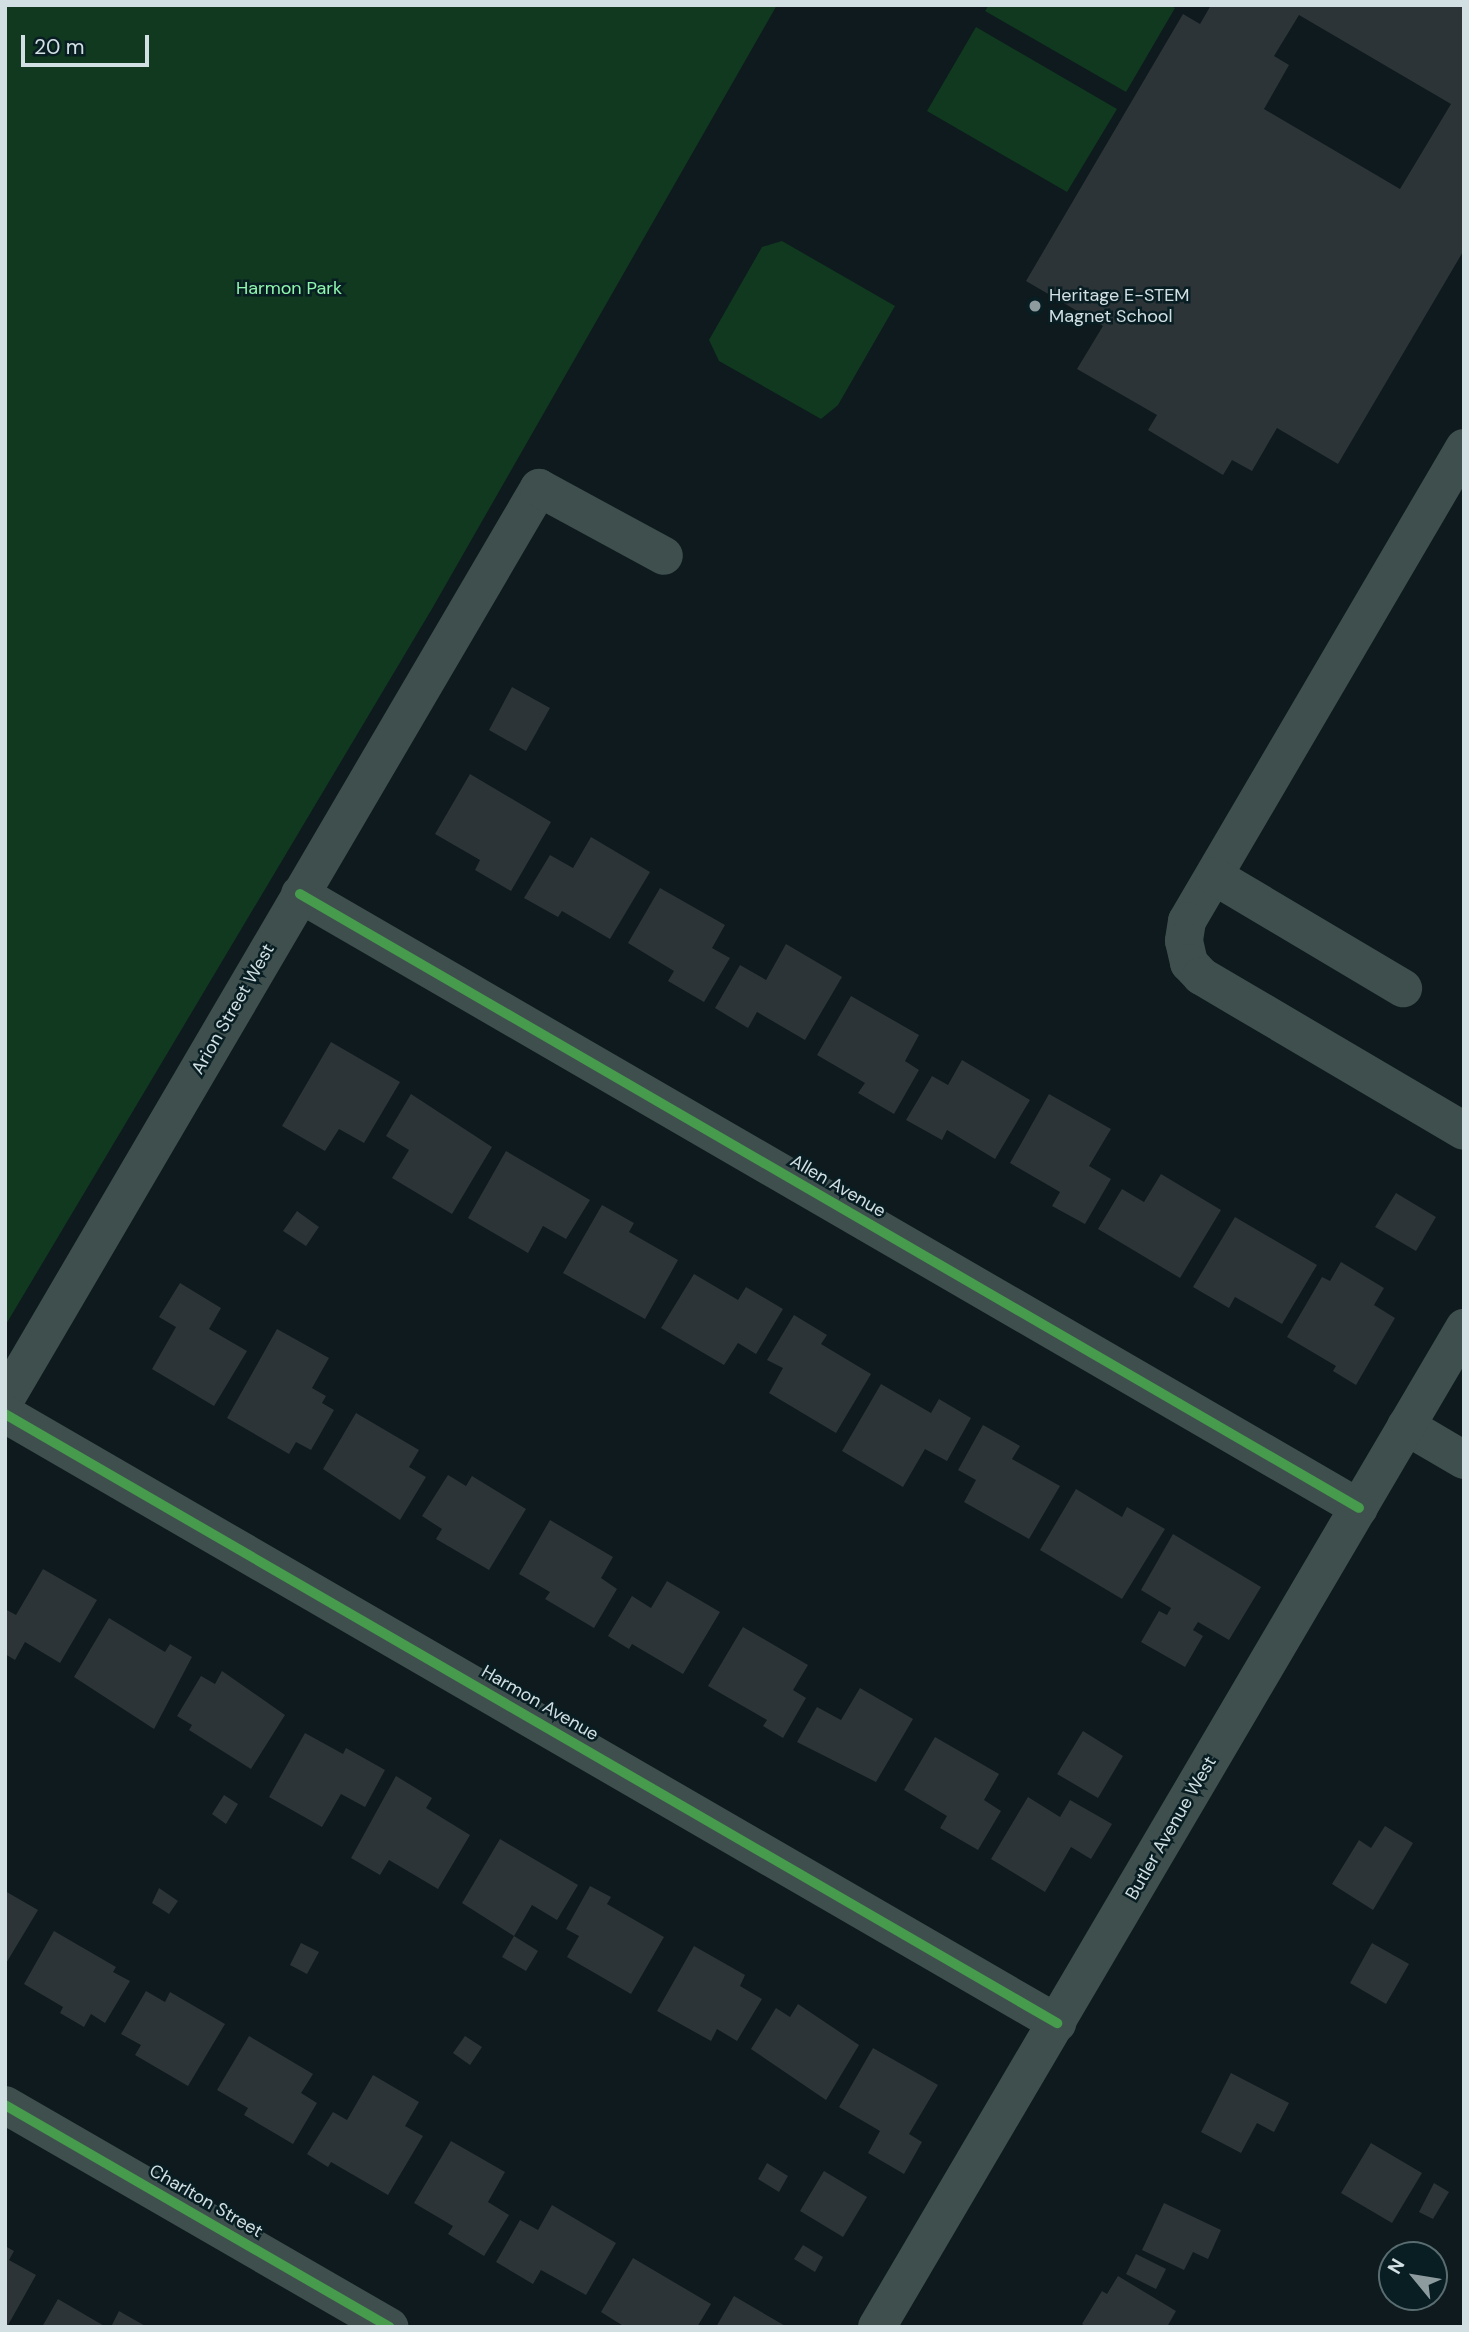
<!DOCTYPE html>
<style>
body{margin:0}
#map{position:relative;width:1469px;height:2332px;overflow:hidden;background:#0e1a1d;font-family:"DM Sans",sans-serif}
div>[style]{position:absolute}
.green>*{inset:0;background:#103920}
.building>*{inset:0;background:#2c3438}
.minor>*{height:38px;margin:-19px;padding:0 19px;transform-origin:19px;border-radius:19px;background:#3e4f4e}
.cycleway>*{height:10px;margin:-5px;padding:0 5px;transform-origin:5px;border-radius:5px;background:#469c4c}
.dots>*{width:19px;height:19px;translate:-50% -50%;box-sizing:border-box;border:4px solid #081e23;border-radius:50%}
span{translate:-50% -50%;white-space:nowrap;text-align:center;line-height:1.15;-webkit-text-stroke:5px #081e23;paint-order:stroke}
.park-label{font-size:18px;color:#90f8ae}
.poi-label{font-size:18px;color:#d3e0e3}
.left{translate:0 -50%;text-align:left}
.street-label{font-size:18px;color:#d3e0e3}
.frame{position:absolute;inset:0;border:7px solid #d3e0e3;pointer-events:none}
.north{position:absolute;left:1378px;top:2241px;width:70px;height:70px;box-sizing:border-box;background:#081e23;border:2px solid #596c70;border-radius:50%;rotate:300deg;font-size:19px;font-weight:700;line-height:28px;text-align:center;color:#d3e0e3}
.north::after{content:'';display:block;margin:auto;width:24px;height:32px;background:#8e9b9e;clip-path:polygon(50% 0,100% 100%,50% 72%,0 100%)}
.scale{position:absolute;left:21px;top:35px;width:128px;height:32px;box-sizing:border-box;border:4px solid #d3e0e3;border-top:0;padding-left:9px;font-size:21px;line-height:24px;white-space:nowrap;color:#d3e0e3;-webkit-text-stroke:5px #081e23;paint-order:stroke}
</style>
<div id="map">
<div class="green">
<div style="clip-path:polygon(5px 5px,777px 5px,433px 607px,5px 1326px)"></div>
<div style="clip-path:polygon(989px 5px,1170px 5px,1175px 8px,1126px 92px,985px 11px)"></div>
<div style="clip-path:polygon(976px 27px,1117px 109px,1067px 192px,927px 111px)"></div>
<div style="clip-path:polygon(782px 241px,895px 306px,838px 405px,821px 419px,719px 361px,709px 340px,762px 247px)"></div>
</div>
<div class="building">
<div style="clip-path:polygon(evenodd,1211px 5px,1464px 5px,1464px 250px,1338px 464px,1277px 428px,1252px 471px,1232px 460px,1223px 475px,1148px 430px,1157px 415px,1077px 369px,1103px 326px,1026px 281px,1183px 14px,1200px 24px,1211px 5px,1299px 15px,1451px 104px,1400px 189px,1264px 109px,1289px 65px,1274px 56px,1299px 15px)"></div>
<div style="clip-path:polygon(512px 687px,550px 708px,526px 751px,489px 730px)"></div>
<div style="clip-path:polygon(470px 774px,551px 822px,511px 891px,475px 870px,480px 860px,435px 834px)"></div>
<div style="clip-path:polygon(591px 837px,650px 872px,610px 939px,562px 911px,558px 917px,524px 898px,550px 855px,573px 868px)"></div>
<div style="clip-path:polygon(660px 888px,725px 925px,712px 948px,730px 958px,704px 1002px,668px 981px,674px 971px,628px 943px)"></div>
<div style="clip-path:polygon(786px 944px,842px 977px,805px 1040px,757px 1012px,748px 1028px,715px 1008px,740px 965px,766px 980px)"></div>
<div style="clip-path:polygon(851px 996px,919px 1035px,905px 1061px,919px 1070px,894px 1114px,858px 1093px,865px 1083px,817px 1055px)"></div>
<div style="clip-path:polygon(331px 1042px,400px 1082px,364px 1143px,339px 1129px,325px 1151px,282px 1126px)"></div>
<div style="clip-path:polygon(962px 1060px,1030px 1100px,995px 1159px,947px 1130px,942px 1140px,906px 1120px,932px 1076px,948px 1085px)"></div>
<div style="clip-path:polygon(411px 1094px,492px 1147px,452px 1214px,392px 1178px,409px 1150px,386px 1136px)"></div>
<div style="clip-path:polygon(1049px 1094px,1111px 1129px,1089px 1166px,1111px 1179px,1085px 1224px,1052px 1206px,1060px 1192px,1010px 1163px)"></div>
<div style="clip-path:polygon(506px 1151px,590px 1200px,566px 1239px,543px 1226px,528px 1253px,468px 1218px)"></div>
<div style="clip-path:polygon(1161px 1174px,1221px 1210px,1180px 1278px,1098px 1229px,1122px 1189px,1144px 1202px)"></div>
<div style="clip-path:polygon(1396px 1193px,1436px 1217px,1416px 1251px,1375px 1227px)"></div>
<div style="clip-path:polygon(602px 1205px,634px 1223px,629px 1232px,678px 1260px,645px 1319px,563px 1273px)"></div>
<div style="clip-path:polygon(297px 1211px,319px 1227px,306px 1246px,283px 1231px)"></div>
<div style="clip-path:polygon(1235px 1217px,1317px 1265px,1282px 1324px,1235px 1297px,1229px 1308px,1193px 1287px)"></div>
<div style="clip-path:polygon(1341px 1262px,1384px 1288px,1374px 1305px,1395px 1318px,1356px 1385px,1333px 1371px,1336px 1366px,1287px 1337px,1322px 1277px,1330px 1281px)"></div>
<div style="clip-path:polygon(694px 1274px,738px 1300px,746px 1287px,783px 1309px,756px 1354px,738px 1343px,724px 1365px,661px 1328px)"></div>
<div style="clip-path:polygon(180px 1283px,221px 1308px,209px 1329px,247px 1351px,214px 1406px,152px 1369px,176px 1327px,159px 1317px)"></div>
<div style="clip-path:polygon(794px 1315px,827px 1335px,821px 1344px,871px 1374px,836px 1433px,769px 1393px,783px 1368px,767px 1360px)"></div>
<div style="clip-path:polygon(277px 1329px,329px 1358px,312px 1388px,326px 1396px,322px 1403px,334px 1410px,311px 1450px,296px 1442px,289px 1454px,227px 1418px)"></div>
<div style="clip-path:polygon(881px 1384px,931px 1413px,939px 1399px,971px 1418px,947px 1461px,925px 1449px,903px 1487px,842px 1451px)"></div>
<div style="clip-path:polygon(356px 1413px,419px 1450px,409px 1467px,426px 1477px,400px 1520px,323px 1469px)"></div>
<div style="clip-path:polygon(983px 1425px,1020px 1446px,1012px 1459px,1060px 1486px,1029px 1539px,964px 1502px,976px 1480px,958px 1470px)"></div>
<div style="clip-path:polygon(448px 1475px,466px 1486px,472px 1476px,526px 1509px,489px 1570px,436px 1539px,442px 1529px,422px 1516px)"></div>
<div style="clip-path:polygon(1076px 1489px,1122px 1517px,1127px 1507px,1165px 1529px,1122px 1599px,1040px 1550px)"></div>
<div style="clip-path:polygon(550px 1520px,613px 1557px,601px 1578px,617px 1589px,594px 1628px,545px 1599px,550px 1592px,519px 1574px)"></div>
<div style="clip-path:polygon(1173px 1534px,1261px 1587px,1229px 1640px,1198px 1622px,1193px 1630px,1203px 1636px,1185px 1667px,1141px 1642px,1159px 1611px,1167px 1615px,1171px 1608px,1141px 1590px)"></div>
<div style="clip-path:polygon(43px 1569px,97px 1600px,60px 1663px,25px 1642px,15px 1660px,5px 1654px,5px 1609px,16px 1615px)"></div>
<div style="clip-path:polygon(667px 1581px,720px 1612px,683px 1674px,632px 1644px,629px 1649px,608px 1636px,632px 1596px,651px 1608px)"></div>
<div style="clip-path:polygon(109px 1618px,165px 1652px,170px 1644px,192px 1657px,154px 1729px,74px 1677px)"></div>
<div style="clip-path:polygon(743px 1627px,808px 1665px,793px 1690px,806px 1698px,783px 1738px,763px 1726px,767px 1720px,708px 1686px)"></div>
<div style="clip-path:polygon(222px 1671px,285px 1715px,251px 1769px,189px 1730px,192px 1725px,177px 1716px,201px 1676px,215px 1684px)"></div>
<div style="clip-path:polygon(860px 1688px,913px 1719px,876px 1782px,797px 1742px,817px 1707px,841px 1720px)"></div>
<div style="clip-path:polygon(1083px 1731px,1123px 1756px,1098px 1798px,1057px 1774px)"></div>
<div style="clip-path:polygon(305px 1733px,343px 1754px,346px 1748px,385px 1770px,365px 1807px,341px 1794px,322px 1827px,269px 1797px)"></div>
<div style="clip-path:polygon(935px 1737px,999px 1774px,984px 1800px,1001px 1811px,978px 1850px,940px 1828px,947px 1816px,904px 1790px)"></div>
<div style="clip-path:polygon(396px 1776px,432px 1798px,426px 1808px,470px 1835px,438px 1889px,389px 1860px,380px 1875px,351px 1858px)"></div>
<div style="clip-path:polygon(224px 1795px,238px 1804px,226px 1824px,212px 1814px)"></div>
<div style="clip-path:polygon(1028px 1797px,1060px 1817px,1070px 1800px,1112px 1824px,1091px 1859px,1071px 1847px,1045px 1892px,991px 1859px)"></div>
<div style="clip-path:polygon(1385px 1826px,1413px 1843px,1373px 1910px,1332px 1884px,1359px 1840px,1371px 1848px)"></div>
<div style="clip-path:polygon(500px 1839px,578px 1885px,557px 1920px,532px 1905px,514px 1936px,462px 1903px)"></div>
<div style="clip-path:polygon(590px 1886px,611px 1897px,607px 1904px,664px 1937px,631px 1994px,567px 1957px,579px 1936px,566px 1929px)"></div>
<div style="clip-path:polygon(159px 1888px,178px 1901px,169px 1914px,152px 1903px)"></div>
<div style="clip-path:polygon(5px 1891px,38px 1910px,5px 1965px)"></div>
<div style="clip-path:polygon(54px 1931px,116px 1967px,113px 1972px,130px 1981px,105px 2023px,91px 2014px,84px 2027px,60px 2013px,63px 2007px,24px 1984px)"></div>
<div style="clip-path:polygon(514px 1936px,538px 1951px,526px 1971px,502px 1957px)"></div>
<div style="clip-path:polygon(301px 1943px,319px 1952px,307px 1974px,290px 1965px)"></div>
<div style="clip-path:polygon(1372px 1943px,1409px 1964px,1386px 2004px,1350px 1983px)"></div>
<div style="clip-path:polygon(694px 1946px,745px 1975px,740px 1986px,762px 1999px,737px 2041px,717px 2029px,711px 2041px,657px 2011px)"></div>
<div style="clip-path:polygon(146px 1991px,165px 2002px,170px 1992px,225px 2024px,188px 2086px,135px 2055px,141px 2045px,121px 2034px)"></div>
<div style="clip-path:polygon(798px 2004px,859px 2045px,826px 2100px,751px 2049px,776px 2008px,790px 2017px)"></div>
<div style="clip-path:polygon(249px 2036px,313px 2074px,301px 2093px,317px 2103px,293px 2144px,244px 2115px,248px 2108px,217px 2090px)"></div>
<div style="clip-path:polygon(465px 2036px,482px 2047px,470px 2065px,453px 2053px)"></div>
<div style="clip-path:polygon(873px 2048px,938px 2085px,909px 2134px,922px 2142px,904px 2174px,868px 2153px,880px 2131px,839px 2107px)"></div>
<div style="clip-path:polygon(1231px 2073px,1289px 2103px,1274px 2132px,1257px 2123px,1241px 2153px,1201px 2132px)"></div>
<div style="clip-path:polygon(373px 2075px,419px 2102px,405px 2126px,423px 2136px,388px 2195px,331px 2162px,328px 2167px,307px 2154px,333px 2112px,347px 2120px)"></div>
<div style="clip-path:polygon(451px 2141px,505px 2172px,488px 2202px,509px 2215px,484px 2256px,448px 2234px,453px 2226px,414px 2203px)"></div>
<div style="clip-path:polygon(1371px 2143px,1422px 2173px,1392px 2223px,1341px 2193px)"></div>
<div style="clip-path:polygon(767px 2163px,788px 2176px,779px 2192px,758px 2179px)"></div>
<div style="clip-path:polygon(824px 2171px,867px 2197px,843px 2237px,800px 2211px)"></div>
<div style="clip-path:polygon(1434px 2183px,1449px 2192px,1433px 2219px,1419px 2212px)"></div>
<div style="clip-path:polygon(1164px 2203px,1221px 2230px,1208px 2259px,1193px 2252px,1184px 2270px,1142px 2250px)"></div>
<div style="clip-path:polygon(552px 2205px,616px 2243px,586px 2295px,541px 2270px,533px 2284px,496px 2262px,520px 2220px,538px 2230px)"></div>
<div style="clip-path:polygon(803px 2245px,823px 2257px,815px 2272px,794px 2259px)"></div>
<div style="clip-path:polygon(5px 2246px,14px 2251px,9px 2260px,36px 2275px,7px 2327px)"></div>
<div style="clip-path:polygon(1136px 2254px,1166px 2269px,1156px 2289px,1126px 2274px)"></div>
<div style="clip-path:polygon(633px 2258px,711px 2304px,697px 2327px,625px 2327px,601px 2312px)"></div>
<div style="clip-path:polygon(1118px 2276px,1176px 2311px,1167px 2327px,1087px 2327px,1082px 2324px,1102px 2291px,1107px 2294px)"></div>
<div style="clip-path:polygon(734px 2296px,787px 2327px,716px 2327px)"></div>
<div style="clip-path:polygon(58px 2299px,106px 2327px,42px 2327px)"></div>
<div style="clip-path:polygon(119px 2311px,147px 2327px,111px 2327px)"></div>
</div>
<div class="minor">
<div style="left:1464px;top:448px;width:548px;rotate:120.35deg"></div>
<div style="left:1187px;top:921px;width:20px;rotate:99deg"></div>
<div style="left:1184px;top:941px;width:23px;rotate:77deg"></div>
<div style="left:1189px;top:963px;width:18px;rotate:47deg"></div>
<div style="left:1201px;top:976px;width:305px;rotate:30.5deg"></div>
<div style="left:1214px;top:876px;width:220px;rotate:30.7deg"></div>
<div style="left:300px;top:894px;width:1224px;rotate:30.1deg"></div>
<div style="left:5px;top:1400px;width:1057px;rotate:-59.65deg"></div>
<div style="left:539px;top:488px;width:142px;rotate:28.5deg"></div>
<div style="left:5px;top:1414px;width:1216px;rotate:30.07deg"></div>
<div style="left:1406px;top:1426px;width:67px;rotate:30.4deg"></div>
<div style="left:5px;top:2105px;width:444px;rotate:30deg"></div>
<div style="left:877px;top:2327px;width:1159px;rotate:-59.56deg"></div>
</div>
<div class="cycleway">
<div style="left:300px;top:894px;width:1224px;rotate:30.1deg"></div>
<div style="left:5px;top:1414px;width:1216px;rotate:30.07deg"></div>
<div style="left:5px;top:2105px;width:444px;rotate:30deg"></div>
</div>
<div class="dots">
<div style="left:1035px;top:306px;background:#8e9b9e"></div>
</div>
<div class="park-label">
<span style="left:289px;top:288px">Harmon Park</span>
</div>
<div class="poi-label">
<span class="left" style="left:1049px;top:306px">Heritage E-STEM<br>Magnet School</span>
</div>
<div class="street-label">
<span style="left:233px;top:1009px;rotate:-60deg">Arion Street West</span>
<span style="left:838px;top:1186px;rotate:30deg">Allen Avenue</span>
<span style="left:540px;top:1703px;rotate:30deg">Harmon Avenue</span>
<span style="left:1171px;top:1828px;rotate:-60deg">Butler Avenue West</span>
<span style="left:206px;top:2201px;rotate:30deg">Charlton Street</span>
</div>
<div class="frame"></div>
<div class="north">N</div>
<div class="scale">20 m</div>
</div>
